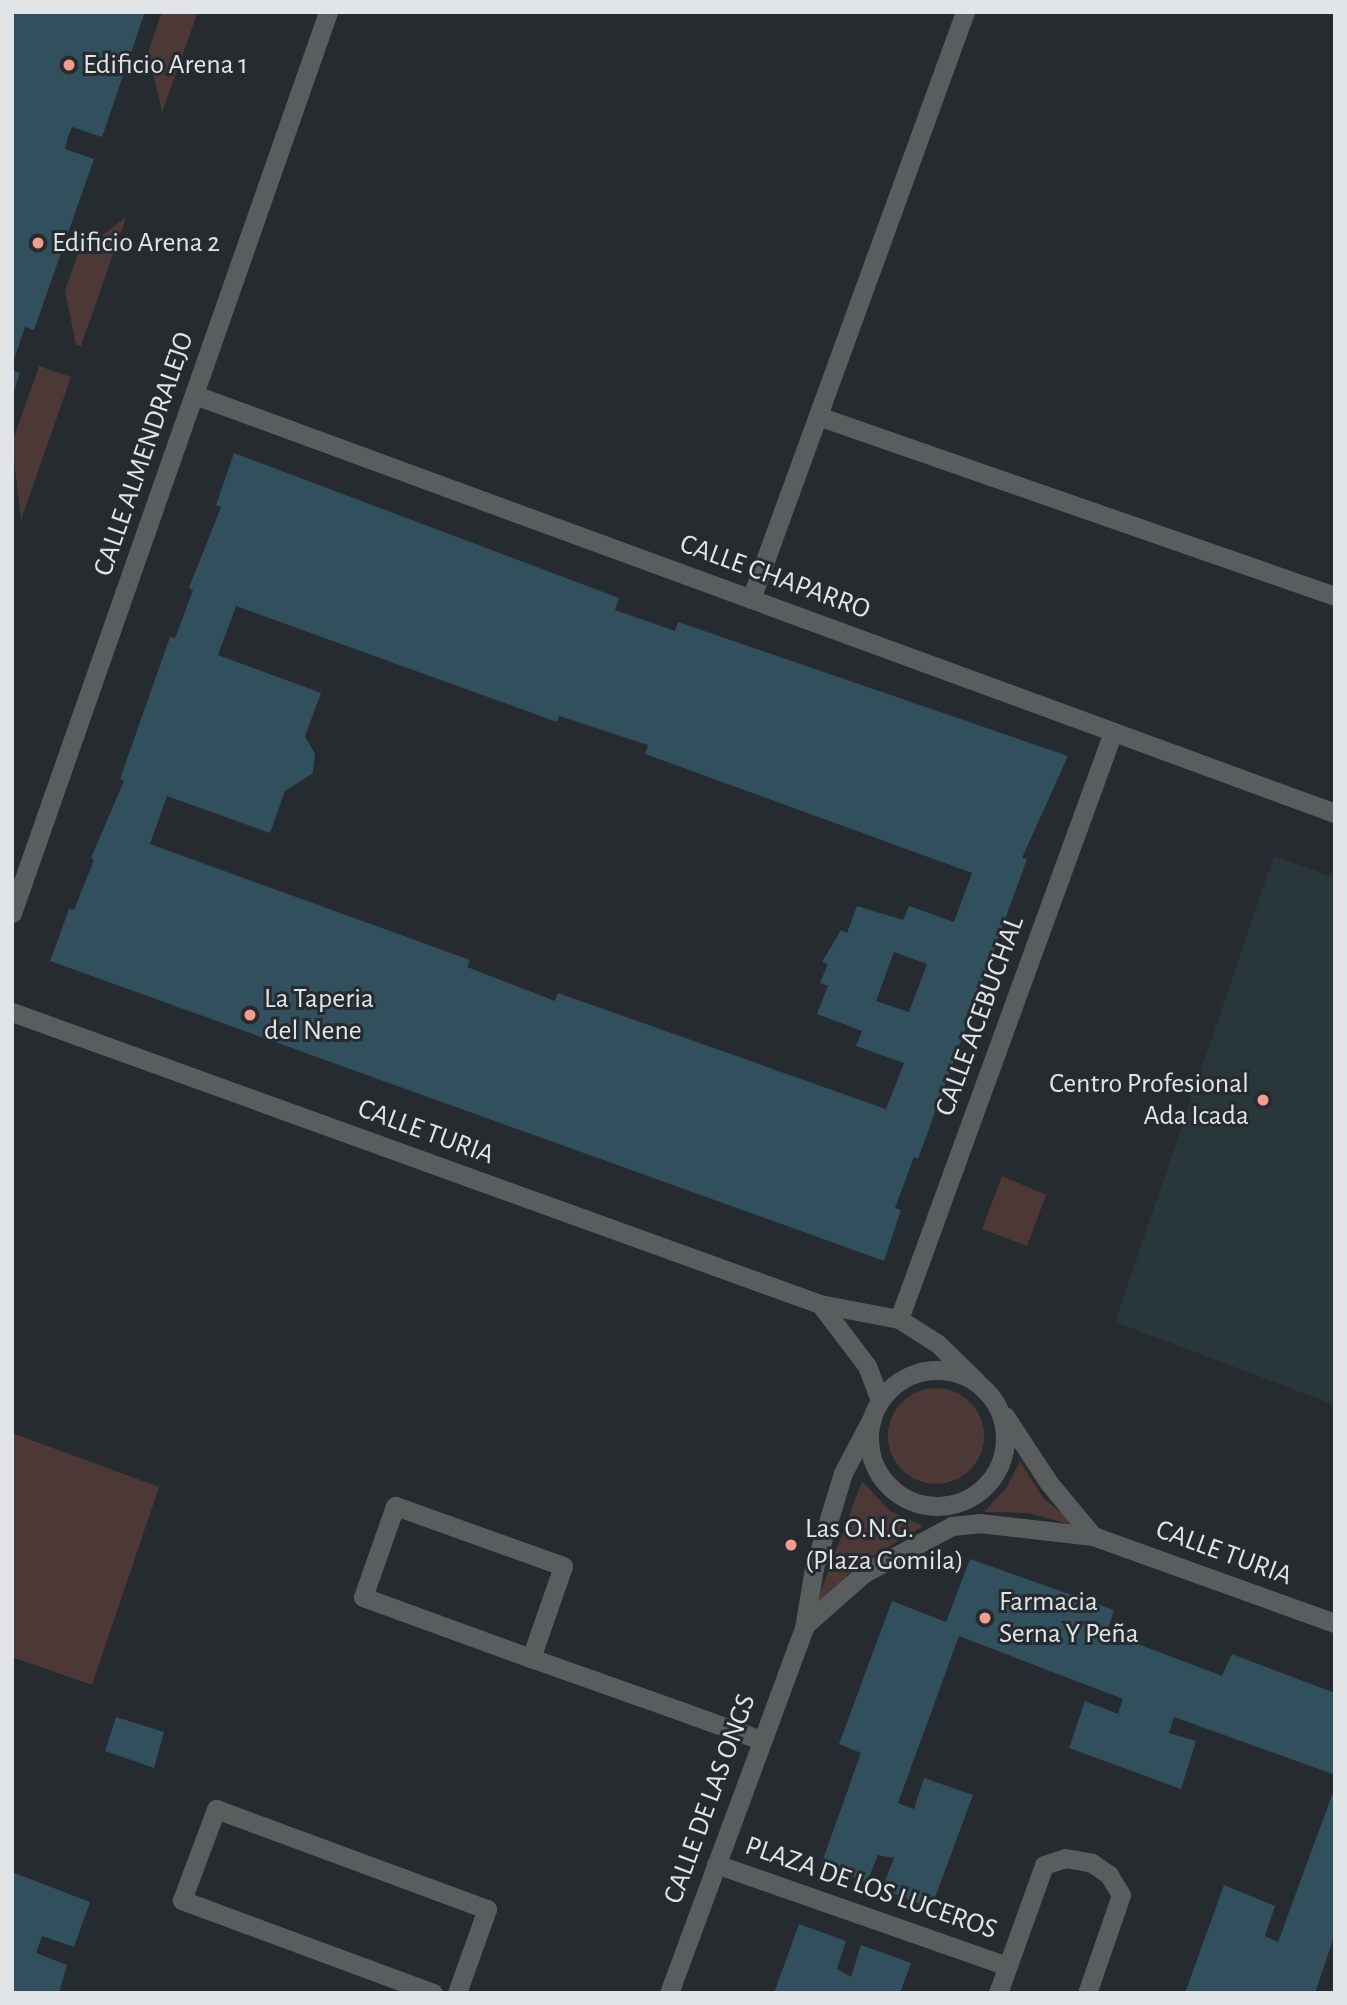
<!DOCTYPE html>
<meta charset="utf-8">
<style>
body{margin:0}
#map{position:relative;width:1347px;height:2005px;overflow:hidden;background:#252b2e;font-family:"Alegreya Sans",sans-serif}
div>[style]{position:absolute}
.built>*{inset:0;background:#29363c}
.green>*{inset:0;background:#4c3935}
.round{border-radius:50%}
.building>*{inset:0;background:#314f5d}
.service>*{height:19px;margin:-9.5px;padding:0 9.5px;transform-origin:9.5px;border-radius:9.5px;background:#5a5d5e}
.pedestrian>*{height:19px;margin:-9.5px;padding:0 9.5px;transform-origin:9.5px;border-radius:9.5px;background:#5a5d5e}
.minor>*{height:19px;margin:-9.5px;padding:0 9.5px;transform-origin:9.5px;border-radius:9.5px;background:#5a5d5e}
.minor>.ring{margin:-9.5px;padding:0;box-sizing:content-box;background:none;border:19px solid #5a5d5e;border-radius:50%}
.dots>*{width:19px;height:19px;translate:-50% -50%;box-sizing:border-box;border:4px solid #252b2e;border-radius:50%}
span{translate:-50% -50%;white-space:nowrap;text-align:center;line-height:1.15;-webkit-text-stroke:6px #252b2e;paint-order:stroke}
.poi-label{font-size:28px;color:#e1e5e7}
.left{translate:0 -50%;text-align:left}
.right{translate:-100% -50%;text-align:right}
.street-label{font-size:28px;color:#e1e5e7}
.frame{position:absolute;inset:0;border:14px solid #e1e5e7;pointer-events:none}
</style>
<div id="map">
<div class="built">
<div style="clip-path:polygon(1274px 856px,1335px 878px,1335px 1405px,1115px 1322px)"></div>
</div>
<div class="green">
<div style="clip-path:polygon(162px 12px,198px 12px,162px 112px,148px 52px)"></div>
<div style="clip-path:polygon(126px 217px,81px 346px,76px 345px,65px 290px,78px 254px)"></div>
<div style="clip-path:polygon(39px 366px,71px 377px,21px 520px,12px 443px)"></div>
<div style="clip-path:polygon(1002px 1176px,1046px 1195px,1027px 1246px,982px 1229px)"></div>
<div class="round" style="left:888px;top:1388px;width:96px;height:96px"></div>
<div style="clip-path:polygon(12px 1433px,159px 1487px,92px 1685px,12px 1657px)"></div>
<div style="clip-path:polygon(1020px 1461px,1044px 1499px,1080px 1527px,1028px 1513px,984px 1512px,1007px 1487px)"></div>
<div style="clip-path:polygon(862px 1481px,890px 1511px,923px 1526px,855px 1567px,814px 1610px)"></div>
</div>
<div class="building">
<div style="clip-path:polygon(12px 12px,145px 12px,102px 137px,72px 127px,68px 137px,65px 149px,94px 159px,34px 330px,25px 327px,13px 362px)"></div>
<div style="clip-path:polygon(12px 370px,20px 373px,13px 394px,12px 393px)"></div>
<div style="clip-path:polygon(evenodd,234px 453px,619px 598px,615px 610px,675px 631px,678px 622px,1068px 756px,1022px 858px,1027px 859px,918px 1159px,914px 1157px,895px 1208px,901px 1210px,884px 1261px,50px 961px,69px 909px,74px 910px,94px 860px,91px 858px,124px 781px,120px 779px,170px 637px,175px 638px,193px 590px,189px 588px,221px 507px,216px 505px,234px 453px,236px 606px,557px 722px,559px 716px,648px 745px,645px 754px,972px 873px,954px 922px,909px 906px,903px 920px,857px 906px,847px 933px,841px 930px,822px 962px,828px 964px,820px 983px,828px 986px,817px 1014px,862px 1031px,856px 1046px,904px 1063px,886px 1109px,558px 993px,555px 1001px,467px 967px,470px 960px,150px 844px,167px 796px,270px 833px,285px 791px,313px 773px,315px 754px,305px 736px,321px 693px,218px 655px,236px 606px,234px 453px,894px 952px,927px 964px,909px 1012px,876px 1001px,894px 952px)"></div>
<div style="clip-path:polygon(970px 1559px,1114px 1610px,1107px 1632px,1222px 1676px,1232px 1654px,1335px 1693px,1335px 1775px,1174px 1717px,1169px 1733px,1196px 1741px,1181px 1789px,1069px 1748px,1085px 1701px,1118px 1714px,1123px 1699px,959px 1636px,898px 1803px,914px 1809px,924px 1778px,973px 1795px,931px 1908px,882px 1889px,894px 1858px,878px 1855px,867px 1882px,821px 1865px,861px 1753px,839px 1744px,892px 1601px,946px 1622px)"></div>
<div style="clip-path:polygon(116px 1717px,164px 1732px,154px 1768px,105px 1751px)"></div>
<div style="clip-path:polygon(1335px 1787px,1335px 1934px,1315px 1993px,1185px 1993px,1224px 1885px,1275px 1906px,1265px 1936px,1278px 1942px)"></div>
<div style="clip-path:polygon(12px 1872px,90px 1902px,74px 1947px,42px 1936px,36px 1953px,67px 1965px,59px 1993px,12px 1993px)"></div>
<div style="clip-path:polygon(799px 1924px,846px 1941px,837px 1969px,851px 1977px,861px 1945px,911px 1963px,900px 1993px,774px 1993px)"></div>
</div>
<div class="service">
<div style="left:531px;top:1658px;width:97px;rotate:-70.8deg"></div>
<div style="left:563px;top:1566px;width:178px;rotate:-160.3deg"></div>
<div style="left:395px;top:1506px;width:96px;rotate:109.4deg"></div>
<div style="left:363px;top:1597px;width:179px;rotate:20deg"></div>
<div style="left:531px;top:1658px;width:164px;rotate:19.5deg"></div>
<div style="left:686px;top:1713px;width:80px;rotate:19.8deg"></div>
<div style="left:433px;top:1993px;width:268px;rotate:-159.7deg"></div>
<div style="left:182px;top:1900px;width:97px;rotate:-69.5deg"></div>
<div style="left:216px;top:1809px;width:289px;rotate:20.3deg"></div>
<div style="left:487px;top:1909px;width:89px;rotate:109.7deg"></div>
</div>
<div class="pedestrian">
<div style="left:899px;top:1319px;width:625px;rotate:-69.97deg"></div>
</div>
<div class="minor">
<div style="left:195px;top:395px;width:1214px;rotate:20.14deg"></div>
<div style="left:818px;top:416px;width:547px;rotate:19.2deg"></div>
<div style="left:751px;top:599px;width:625px;rotate:-69.97deg"></div>
<div style="left:12px;top:913px;width:955px;rotate:-70.67deg"></div>
<div style="left:12px;top:1012px;width:859px;rotate:19.87deg"></div>
<div style="left:820px;top:1304px;width:80px;rotate:10.8deg"></div>
<div style="left:899px;top:1319px;width:46px;rotate:32.7deg"></div>
<div style="left:938px;top:1344px;width:53px;rotate:44.2deg"></div>
<div style="left:820px;top:1304px;width:78px;rotate:52.8deg"></div>
<div style="left:867px;top:1366px;width:36px;rotate:69deg"></div>
<div class="ring" style="left:869px;top:1370px;width:117px;height:117px"></div>
<div style="left:1005px;top:1416px;width:80px;rotate:56.7deg"></div>
<div style="left:1049px;top:1483px;width:69px;rotate:50.3deg"></div>
<div style="left:805px;top:1625px;width:79px;rotate:-41.4deg"></div>
<div style="left:864px;top:1573px;width:100px;rotate:-28.1deg"></div>
<div style="left:952px;top:1526px;width:27px;rotate:-6deg"></div>
<div style="left:979px;top:1523px;width:115px;rotate:6.5deg"></div>
<div style="left:1093px;top:1536px;width:257px;rotate:19.8deg"></div>
<div style="left:716px;top:1864px;width:309px;rotate:19.3deg"></div>
<div style="left:669px;top:1993px;width:389px;rotate:-69.7deg"></div>
<div style="left:804px;top:1628px;width:61px;rotate:-80.5deg"></div>
<div style="left:814px;top:1568px;width:99px;rotate:-73deg"></div>
<div style="left:843px;top:1473px;width:60px;rotate:-62.2deg"></div>
<div style="left:998px;top:1993px;width:136px;rotate:-70.2deg"></div>
<div style="left:1044px;top:1865px;width:22px;rotate:-18deg"></div>
<div style="left:1065px;top:1858px;width:27px;rotate:10deg"></div>
<div style="left:1092px;top:1863px;width:21px;rotate:35deg"></div>
<div style="left:1109px;top:1875px;width:23px;rotate:59deg"></div>
<div style="left:1121px;top:1895px;width:104px;rotate:109.1deg"></div>
</div>
<div class="dots">
<div style="left:69px;top:65px;background:#f49d8c"></div>
<div style="left:38px;top:243px;background:#f49d8c"></div>
<div style="left:250px;top:1015px;background:#f49d8c"></div>
<div style="left:1263px;top:1100px;background:#f49d8c"></div>
<div style="left:791px;top:1545px;background:#f49d8c"></div>
<div style="left:985px;top:1618px;background:#f49d8c"></div>
</div>
<div class="poi-label">
<span class="left" style="left:83px;top:65px">Edificio Arena 1</span>
<span class="left" style="left:52px;top:243px">Edificio Arena 2</span>
<span class="left" style="left:264px;top:1015px">La Taperia<br>del Nene</span>
<span class="right" style="left:1249px;top:1100px">Centro Profesional<br>Ada Icada</span>
<span class="left" style="left:805px;top:1545px">Las O.N.G.<br>(Plaza Gomila)</span>
<span class="left" style="left:999px;top:1618px">Farmacia<br>Serna Y Peña</span>
</div>
<div class="street-label">
<span style="left:144px;top:454px;rotate:-71deg">CALLE ALMENDRALEJO</span>
<span style="left:775px;top:577px;rotate:20deg">CALLE CHAPARRO</span>
<span style="left:980px;top:1016px;rotate:-70deg">CALLE ACEBUCHAL</span>
<span style="left:426px;top:1132px;rotate:20deg">CALLE TURIA</span>
<span style="left:1224px;top:1553px;rotate:20deg">CALLE TURIA</span>
<span style="left:710px;top:1799px;rotate:-70deg">CALLE DE LAS ONGS</span>
<span style="left:871px;top:1888px;rotate:19deg">PLAZA DE LOS LUCEROS</span>
</div>
<div class="frame"></div>
</div>
